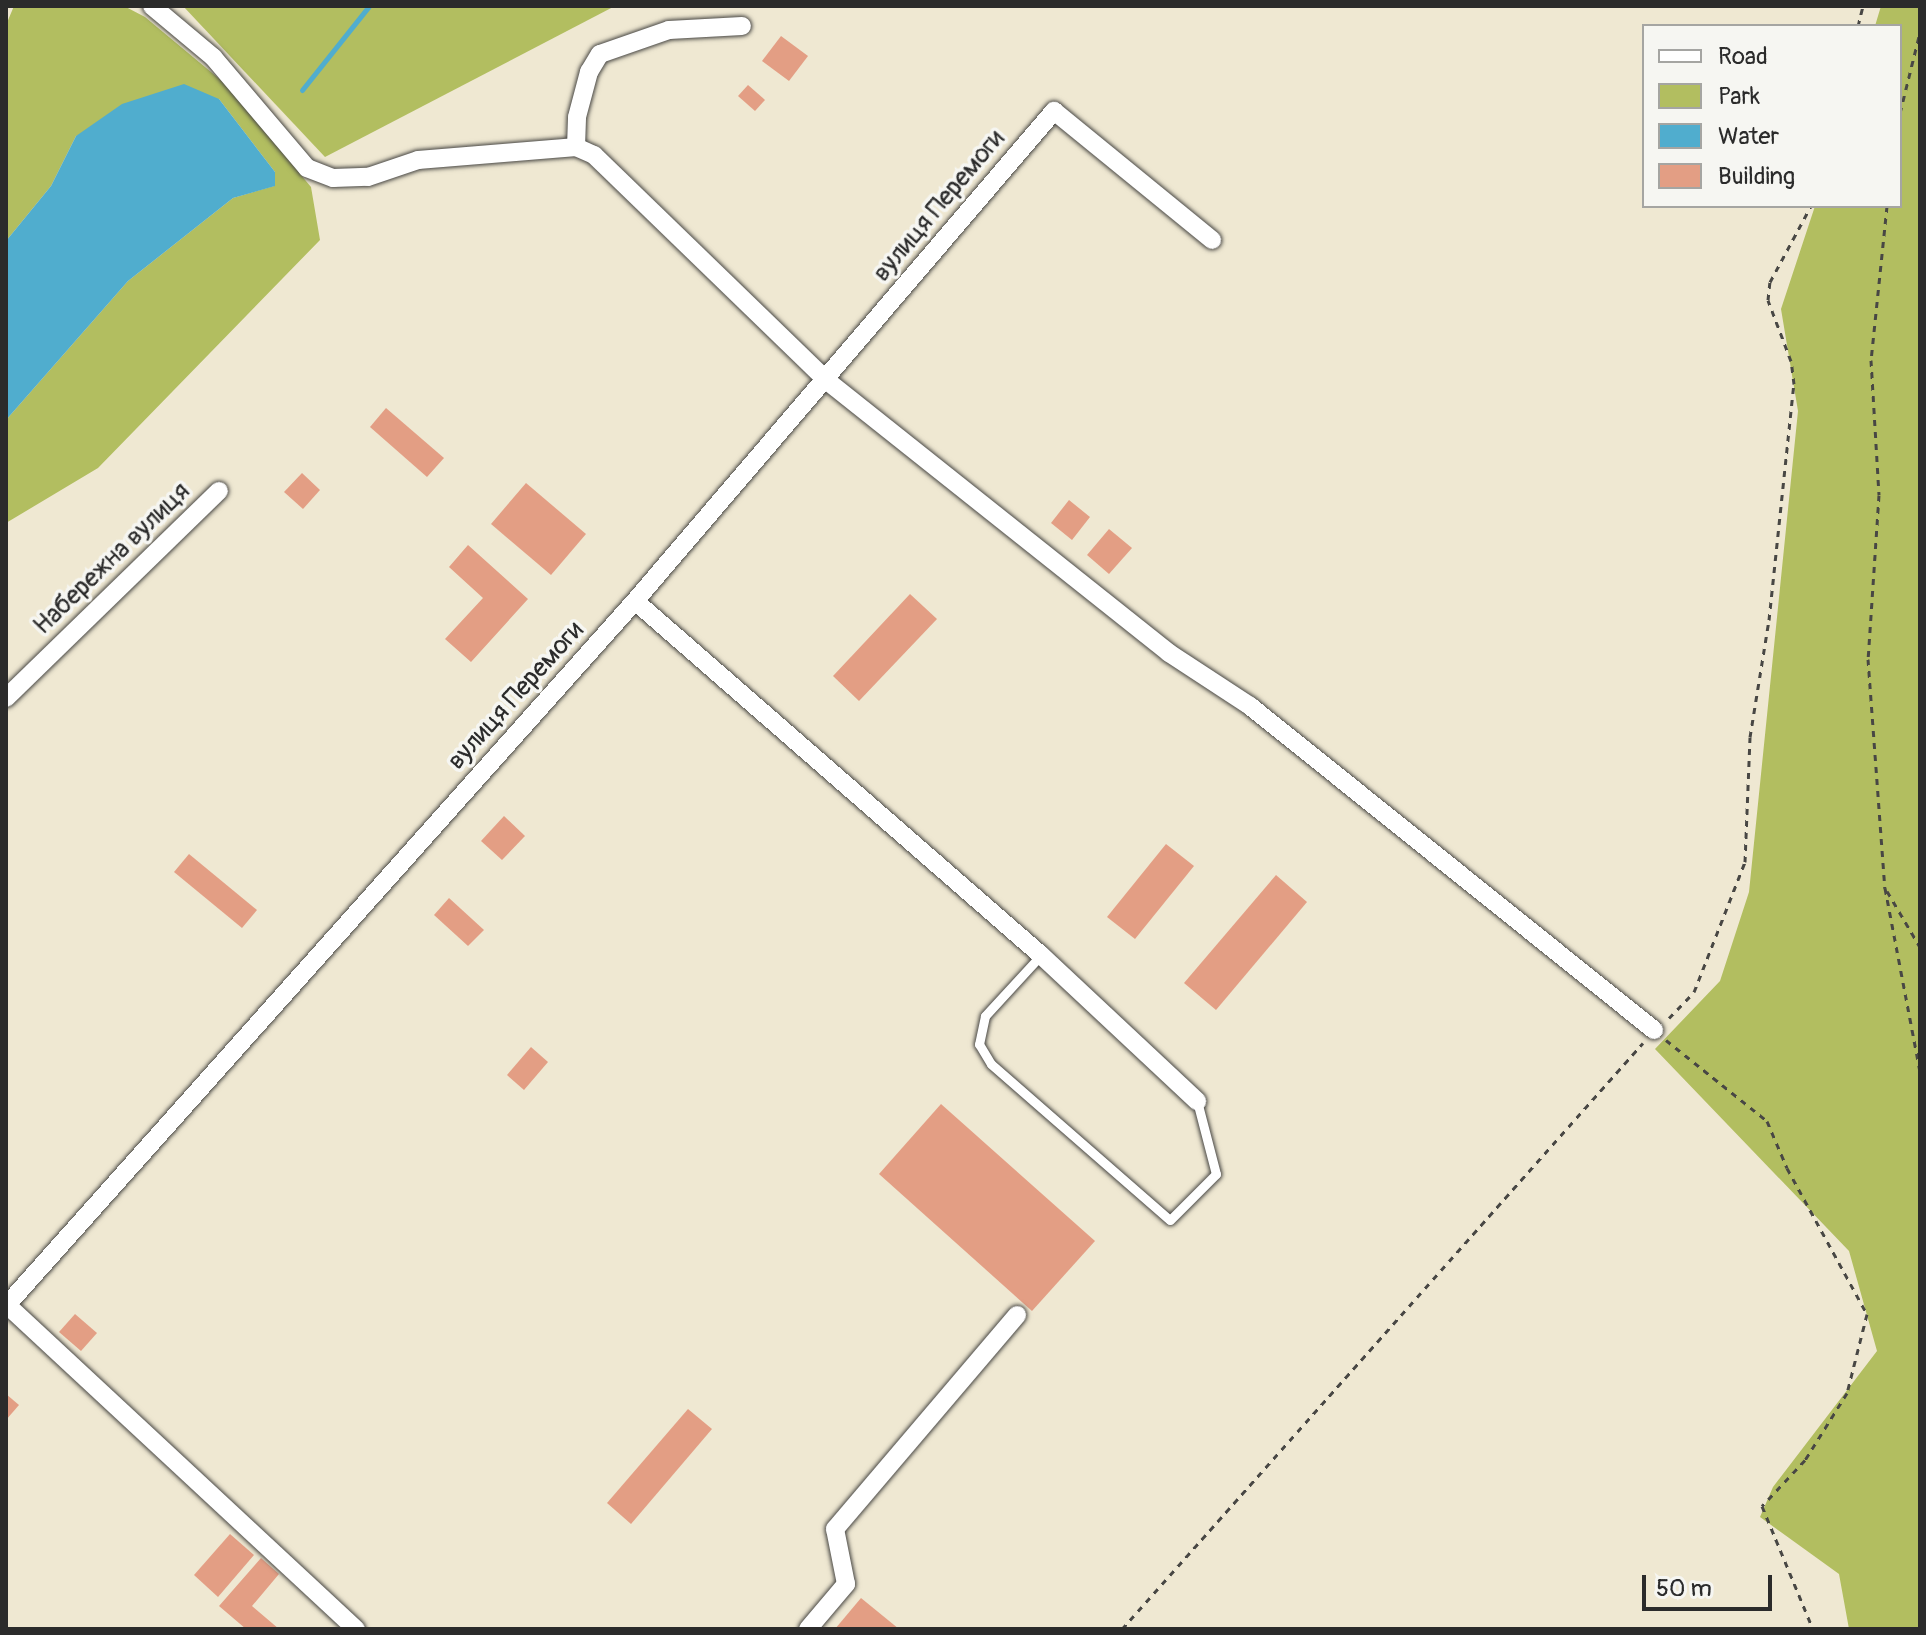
<!DOCTYPE html>
<meta charset="utf-8">
<style>
body{margin:0}
#map{position:relative;width:1926px;height:1635px;overflow:hidden;background:#efe8d2;font-family:Pangolin,sans-serif}
div>[style]{position:absolute}
.green>*{inset:0;background:#b2be60}
.water>*{inset:0;background:#50adce}
.stream>*{height:5px;margin:-2.5px;padding:0 2.5px;transform-origin:2.5px;border-radius:2.5px;background:#50adce}
.building>*{inset:0;background:#e39e84}
.path>*{height:3px;margin-top:-1.5px;transform-origin:0;background:repeating-linear-gradient(90deg,#484744 0 6px,transparent 0 12px)}
.roads{filter:drop-shadow(0 0 2px #484744) drop-shadow(0 0 2px #484744)}
.service>*{height:9px;margin:-4.5px;padding:0 4.5px;transform-origin:4.5px;border-radius:4.5px;background:#fff}
.minor>*{height:18px;margin:-9px;padding:0 9px;transform-origin:9px;border-radius:9px;background:#fff}
span{translate:-50% -50%;white-space:nowrap;text-align:center;line-height:1.15;-webkit-text-stroke:7px #f6f6f2;paint-order:stroke}
.street-label{font-size:26px;color:#2b2b2b}
.frame{position:absolute;inset:0;border:8px solid #2b2b2b;pointer-events:none}
.legend{position:absolute;left:1642px;top:24px;width:260px;height:184px;box-sizing:border-box;background:#f6f6f2;border:2px solid #a5a5a2;margin:0;padding:10px 14px;list-style:none;font-size:24px;color:#2b2b2b}
.legend li{display:flex;align-items:center;gap:16px;height:40px}
.legend b{width:40px;border:2px solid #a5a5a2}
.scale{position:absolute;left:1642px;top:1575px;width:130px;height:36px;box-sizing:border-box;border:4px solid #2b2b2b;border-top:0;padding-left:10px;font-size:24px;line-height:28px;white-space:nowrap;color:#2b2b2b;-webkit-text-stroke:6px #f6f6f2;paint-order:stroke}
</style>
<div id="map">
<div class="green">
<div style="clip-path:polygon(14px 6px,124px 6px,145px 17px,223px 82px,311px 187px,320px 240px,98px 468px,6px 523px,6px 420px,128px 281px,233px 198px,274px 186px,275px 172px,219px 99px,76px 136px,51px 186px,6px 241px,6px 25px)"></div>
<div style="clip-path:polygon(183px 6px,615px 6px,325px 157px)"></div>
<div style="clip-path:polygon(1881px 6px,1920px 6px,1920px 1629px,1849px 1629px,1839px 1574px,1760px 1517px,1773px 1487px,1877px 1351px,1849px 1251px,1655px 1049px,1720px 981px,1749px 892px,1798px 411px,1781px 309px,1815px 206px,1900px 206px,1900px 26px,1875px 26px)"></div>
</div>
<div class="water">
<div style="clip-path:polygon(184px 84px,219px 99px,275px 172px,275px 186px,233px 198px,128px 281px,6px 420px,6px 241px,51px 186px,76px 136px,122px 104px)"></div>
</div>
<div class="stream">
<div style="left:302px;top:90px;width:107px;rotate:-51.4deg"></div>
</div>
<div class="building">
<div style="clip-path:polygon(781px 36px,808px 56px,789px 81px,762px 61px)"></div>
<div style="clip-path:polygon(748px 85px,765px 100px,755px 111px,738px 96px)"></div>
<div style="clip-path:polygon(386px 408px,444px 458px,427px 477px,370px 427px)"></div>
<div style="clip-path:polygon(302px 473px,320px 490px,303px 509px,284px 492px)"></div>
<div style="clip-path:polygon(526px 483px,586px 534px,551px 575px,491px 524px)"></div>
<div style="clip-path:polygon(1069px 500px,1090px 517px,1072px 540px,1051px 523px)"></div>
<div style="clip-path:polygon(1109px 529px,1132px 548px,1109px 574px,1087px 555px)"></div>
<div style="clip-path:polygon(468px 545px,528px 599px,471px 662px,445px 639px,483px 598px,449px 567px)"></div>
<div style="clip-path:polygon(910px 594px,937px 619px,859px 701px,833px 676px)"></div>
<div style="clip-path:polygon(504px 816px,525px 836px,502px 860px,481px 841px)"></div>
<div style="clip-path:polygon(1166px 844px,1194px 866px,1135px 939px,1107px 917px)"></div>
<div style="clip-path:polygon(189px 854px,257px 910px,242px 928px,174px 872px)"></div>
<div style="clip-path:polygon(1276px 875px,1307px 902px,1216px 1010px,1184px 983px)"></div>
<div style="clip-path:polygon(449px 898px,484px 930px,468px 946px,434px 915px)"></div>
<div style="clip-path:polygon(531px 1047px,548px 1062px,524px 1090px,507px 1075px)"></div>
<div style="clip-path:polygon(941px 1104px,1095px 1241px,1032px 1311px,879px 1174px)"></div>
<div style="clip-path:polygon(75px 1314px,97px 1333px,81px 1351px,59px 1332px)"></div>
<div style="clip-path:polygon(6px 1394px,19px 1405px,6px 1420px)"></div>
<div style="clip-path:polygon(688px 1409px,712px 1429px,631px 1524px,607px 1503px)"></div>
<div style="clip-path:polygon(230px 1534px,254px 1555px,218px 1597px,194px 1575px)"></div>
<div style="clip-path:polygon(261px 1558px,279px 1574px,252px 1606px,279px 1629px,246px 1629px,219px 1606px)"></div>
<div style="clip-path:polygon(861px 1598px,899px 1629px,835px 1629px)"></div>
</div>
<div class="path">
<div style="left:1858px;top:26px;width:21px;rotate:-76deg"></div>
<div style="left:1900px;top:113px;width:83px;rotate:-76.1deg"></div>
<div style="left:1887px;top:206px;width:155px;rotate:95.9deg"></div>
<div style="left:1871px;top:360px;width:135px;rotate:86.6deg"></div>
<div style="left:1879px;top:495px;width:164px;rotate:93.8deg"></div>
<div style="left:1868px;top:659px;width:230px;rotate:85.8deg"></div>
<div style="left:1885px;top:888px;width:186px;rotate:79.2deg"></div>
<div style="left:1887px;top:891px;width:65px;rotate:59.5deg"></div>
<div style="left:1669px;top:1018px;width:36px;rotate:-46deg"></div>
<div style="left:1694px;top:992px;width:140px;rotate:-68.6deg"></div>
<div style="left:1745px;top:862px;width:125px;rotate:-87.7deg"></div>
<div style="left:1750px;top:737px;width:119px;rotate:-80.8deg"></div>
<div style="left:1769px;top:620px;width:237px;rotate:-84deg"></div>
<div style="left:1794px;top:384px;width:23px;rotate:-97deg"></div>
<div style="left:1791px;top:361px;width:65px;rotate:-110.7deg"></div>
<div style="left:1768px;top:300px;width:18px;rotate:-84deg"></div>
<div style="left:1770px;top:282px;width:86px;rotate:-61.7deg"></div>
<div style="left:1666px;top:1040px;width:129px;rotate:38.7deg"></div>
<div style="left:1767px;top:1121px;width:51px;rotate:66.9deg"></div>
<div style="left:1787px;top:1168px;width:166px;rotate:61.3deg"></div>
<div style="left:1867px;top:1314px;width:81px;rotate:104.2deg"></div>
<div style="left:1847px;top:1393px;width:79px;rotate:122.1deg"></div>
<div style="left:1805px;top:1460px;width:63px;rotate:133.1deg"></div>
<div style="left:1762px;top:1506px;width:133px;rotate:67.5deg"></div>
<div style="left:1122px;top:1629px;width:784px;rotate:-48.36deg"></div>
</div>
<div class="roads">
<div class="service">
<div style="left:1041px;top:955px;width:83px;rotate:132.6deg"></div>
<div style="left:985px;top:1016px;width:29px;rotate:102deg"></div>
<div style="left:979px;top:1044px;width:23px;rotate:59deg"></div>
<div style="left:991px;top:1064px;width:237px;rotate:41.1deg"></div>
<div style="left:1170px;top:1220px;width:65px;rotate:-45deg"></div>
<div style="left:1216px;top:1174px;width:75px;rotate:-104.6deg"></div>
</div>
<div class="minor">
<div style="left:152px;top:6px;width:80px;rotate:39.9deg"></div>
<div style="left:213px;top:57px;width:145px;rotate:49.7deg"></div>
<div style="left:307px;top:168px;width:28px;rotate:21deg"></div>
<div style="left:333px;top:178px;width:35px;rotate:-2deg"></div>
<div style="left:368px;top:177px;width:53px;rotate:-18.8deg"></div>
<div style="left:418px;top:160px;width:159px;rotate:-4.7deg"></div>
<div style="left:576px;top:147px;width:20px;rotate:24deg"></div>
<div style="left:594px;top:155px;width:323px;rotate:44.1deg"></div>
<div style="left:826px;top:380px;width:438px;rotate:38.5deg"></div>
<div style="left:1169px;top:653px;width:97px;rotate:33.2deg"></div>
<div style="left:1250px;top:706px;width:518px;rotate:38.73deg"></div>
<div style="left:576px;top:147px;width:30px;rotate:-88deg"></div>
<div style="left:577px;top:117px;width:47px;rotate:-75.1deg"></div>
<div style="left:589px;top:72px;width:21px;rotate:-59deg"></div>
<div style="left:600px;top:54px;width:73px;rotate:-19.2deg"></div>
<div style="left:669px;top:30px;width:73px;rotate:-3.1deg"></div>
<div style="left:635px;top:601px;width:539px;rotate:41.09deg"></div>
<div style="left:1041px;top:955px;width:214px;rotate:43.1deg"></div>
<div style="left:6px;top:698px;width:297px;rotate:-44.2deg"></div>
<div style="left:6px;top:1304px;width:478px;rotate:42.9deg"></div>
<div style="left:6px;top:1306px;width:945px;rotate:-48.26deg"></div>
<div style="left:635px;top:601px;width:645px;rotate:-49.47deg"></div>
<div style="left:1054px;top:111px;width:204px;rotate:39.2deg"></div>
<div style="left:808px;top:1629px;width:59px;rotate:-49.8deg"></div>
<div style="left:846px;top:1584px;width:56px;rotate:-101.3deg"></div>
<div style="left:835px;top:1529px;width:281px;rotate:-49.6deg"></div>
</div>
</div>
<div class="street-label">
<span style="left:939px;top:206px;rotate:-50deg">вулиця Перемоги</span>
<span style="left:112px;top:559px;rotate:-44deg">Набережна вулиця</span>
<span style="left:516px;top:696px;rotate:-48deg">вулиця Перемоги</span>
</div>
<div class="frame"></div>
<ul class="legend">
<li><b style="height:10px;background:#fff"></b>Road</li>
<li><b style="height:22px;background:#b2be60"></b>Park</li>
<li><b style="height:22px;background:#50adce"></b>Water</li>
<li><b style="height:22px;background:#e39e84"></b>Building</li>
</ul>
<div class="scale">50 m</div>
</div>
